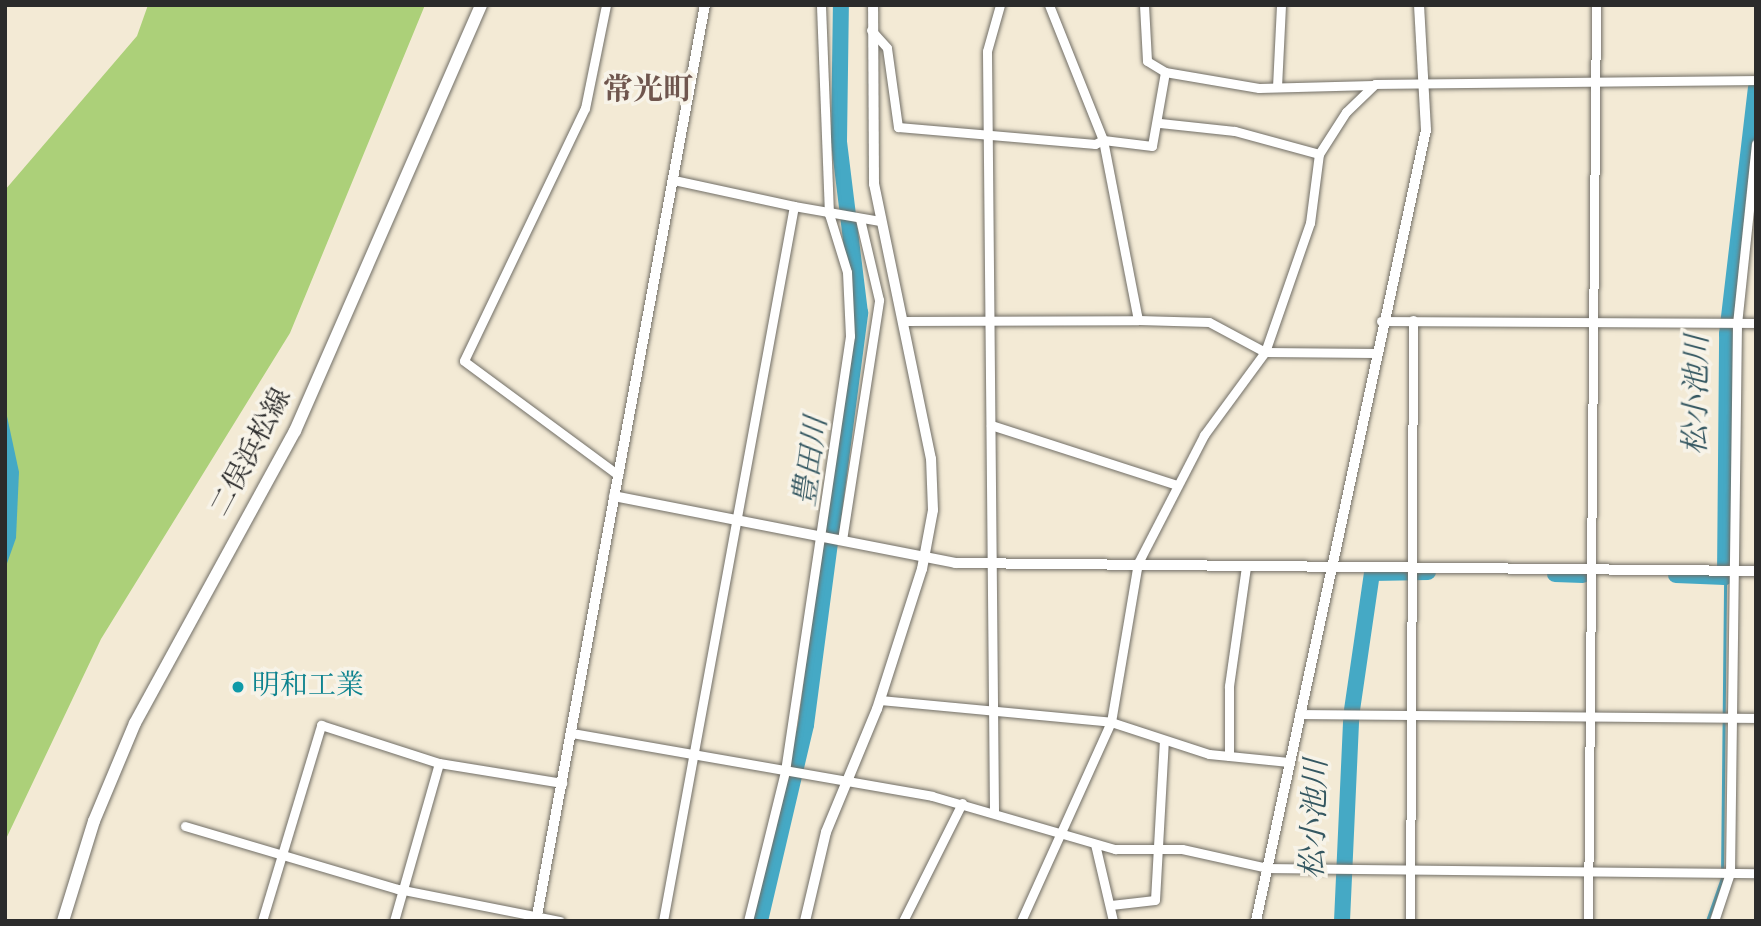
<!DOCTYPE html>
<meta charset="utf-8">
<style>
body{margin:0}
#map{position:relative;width:1761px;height:926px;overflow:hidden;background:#f3ead5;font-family:"Sorts Mill Goudy","Noto Serif JP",serif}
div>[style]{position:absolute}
.green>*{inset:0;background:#acd079}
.water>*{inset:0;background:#45a9c5}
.stream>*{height:2.5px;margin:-1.25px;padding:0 1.25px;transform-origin:1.25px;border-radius:1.25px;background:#45a9c5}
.river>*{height:16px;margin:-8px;padding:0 8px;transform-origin:8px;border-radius:8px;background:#45a9c5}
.roads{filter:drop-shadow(0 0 2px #716e66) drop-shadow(0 0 2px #716e66)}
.minor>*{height:9px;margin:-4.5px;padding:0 4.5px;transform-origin:4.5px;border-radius:4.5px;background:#fff}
.tertiary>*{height:10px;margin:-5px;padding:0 5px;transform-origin:5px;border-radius:5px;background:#fff}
.secondary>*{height:12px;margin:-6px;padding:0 6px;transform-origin:6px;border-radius:6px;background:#fff}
.dots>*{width:19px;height:19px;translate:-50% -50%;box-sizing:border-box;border:4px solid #f7f3e8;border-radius:50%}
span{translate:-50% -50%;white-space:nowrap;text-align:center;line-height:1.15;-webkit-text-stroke:7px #f7f3e8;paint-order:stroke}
.street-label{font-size:28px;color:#2b2b2b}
.culture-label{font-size:28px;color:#0d838f}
.left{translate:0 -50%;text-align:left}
.neighbourhood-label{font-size:30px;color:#6f564e;font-weight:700}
.water-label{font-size:30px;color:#345761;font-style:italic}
.frame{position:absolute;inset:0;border:7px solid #2b2b2b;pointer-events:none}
</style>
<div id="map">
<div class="green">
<div style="clip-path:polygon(148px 5px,425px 5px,290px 333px,101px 639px,5px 841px,5px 190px,137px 36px)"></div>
</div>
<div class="water">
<div style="clip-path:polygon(5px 407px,19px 472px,16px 538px,5px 569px)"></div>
</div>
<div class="stream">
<div style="left:1707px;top:921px;width:46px;rotate:-70.8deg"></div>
<div style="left:1722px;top:878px;width:301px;rotate:-89.4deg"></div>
</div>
<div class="river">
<div style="left:1555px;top:574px;width:28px;rotate:2deg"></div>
<div style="left:1676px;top:575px;width:49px;rotate:2.3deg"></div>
<div style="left:1725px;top:577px;width:243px;rotate:-89.5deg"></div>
<div style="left:1727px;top:334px;width:248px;rotate:-83.3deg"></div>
<div style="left:1352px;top:710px;width:138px;rotate:-81.7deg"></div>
<div style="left:1372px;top:573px;width:56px;rotate:-1deg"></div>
<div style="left:760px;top:921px;width:201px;rotate:-76.8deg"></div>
<div style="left:806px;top:725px;width:416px;rotate:-82.5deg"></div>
<div style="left:860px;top:313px;width:173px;rotate:-97deg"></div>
<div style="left:839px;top:141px;width:136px;rotate:-89.2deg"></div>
<div style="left:1342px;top:921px;width:202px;rotate:-87.4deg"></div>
</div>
<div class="roads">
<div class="minor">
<div style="left:606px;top:5px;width:105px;rotate:101.5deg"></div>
<div style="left:585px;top:108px;width:280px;rotate:115.6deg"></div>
<div style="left:464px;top:361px;width:192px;rotate:36.5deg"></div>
<div style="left:1144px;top:5px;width:56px;rotate:86.9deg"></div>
<div style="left:1147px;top:61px;width:21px;rotate:31deg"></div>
<div style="left:1165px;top:72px;width:95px;rotate:9.7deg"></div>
<div style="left:1259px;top:88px;width:114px;rotate:-1.5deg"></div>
<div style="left:871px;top:30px;width:24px;rotate:48deg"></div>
<div style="left:887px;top:48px;width:80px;rotate:82.1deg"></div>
<div style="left:898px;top:127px;width:198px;rotate:4.9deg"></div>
<div style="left:1095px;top:144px;width:9px;rotate:-27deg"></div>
<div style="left:1103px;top:140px;width:145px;rotate:-111.8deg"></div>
<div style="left:1165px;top:72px;width:75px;rotate:100deg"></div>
<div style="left:1152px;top:146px;width:49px;rotate:-173deg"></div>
<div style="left:1103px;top:140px;width:183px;rotate:79deg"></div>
<div style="left:1138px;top:320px;width:71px;rotate:1.6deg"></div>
<div style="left:1209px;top:322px;width:64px;rotate:28.2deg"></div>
<div style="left:1265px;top:352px;width:110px;rotate:0.5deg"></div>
<div style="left:1277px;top:87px;width:82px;rotate:-87.2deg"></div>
<div style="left:1160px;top:123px;width:75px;rotate:6.1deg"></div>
<div style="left:1235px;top:131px;width:87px;rotate:15.3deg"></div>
<div style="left:794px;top:206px;width:87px;rotate:9.9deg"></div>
<div style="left:902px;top:321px;width:236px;rotate:-0.2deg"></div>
<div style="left:1381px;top:321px;width:375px;rotate:0.3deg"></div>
<div style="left:991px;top:425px;width:195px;rotate:17.9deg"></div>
<div style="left:842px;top:540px;width:243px;rotate:-81.2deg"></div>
<div style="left:879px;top:300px;width:83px;rotate:-103.2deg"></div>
<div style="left:880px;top:700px;width:232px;rotate:5.4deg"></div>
<div style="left:1111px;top:722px;width:103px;rotate:18.1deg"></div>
<div style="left:1209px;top:754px;width:80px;rotate:5.7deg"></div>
<div style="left:1299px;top:714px;width:457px;rotate:0.5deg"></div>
<div style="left:572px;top:733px;width:365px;rotate:9.9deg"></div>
<div style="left:932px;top:796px;width:191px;rotate:16.2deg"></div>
<div style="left:1115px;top:849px;width:67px"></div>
<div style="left:1182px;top:849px;width:87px;rotate:12.6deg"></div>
<div style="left:1267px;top:868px;width:489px;rotate:0.6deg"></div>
<div style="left:1229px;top:756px;width:70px;rotate:-90deg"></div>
<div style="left:1229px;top:686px;width:121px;rotate:-81.9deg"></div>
<div style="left:994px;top:810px;width:759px;rotate:-90.53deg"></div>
<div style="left:987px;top:51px;width:48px;rotate:-74.2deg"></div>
<div style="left:185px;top:826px;width:222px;rotate:16.5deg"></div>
<div style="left:398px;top:889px;width:165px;rotate:11.2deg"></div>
<div style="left:1095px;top:844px;width:79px;rotate:76.8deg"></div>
<div style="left:1111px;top:905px;width:44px;rotate:-6.5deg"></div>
<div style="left:1155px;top:900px;width:160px;rotate:-86.8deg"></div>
<div style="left:262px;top:921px;width:205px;rotate:-73.2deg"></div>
<div style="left:321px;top:725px;width:124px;rotate:17.9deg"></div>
<div style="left:439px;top:763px;width:125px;rotate:9.2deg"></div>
<div style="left:394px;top:921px;width:164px;rotate:-74.1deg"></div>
<div style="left:663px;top:921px;width:727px;rotate:-79.62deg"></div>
<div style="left:794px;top:206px;width:123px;rotate:-167.8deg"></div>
<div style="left:748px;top:921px;width:154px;rotate:-76.1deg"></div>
<div style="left:785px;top:771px;width:440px;rotate:-81.5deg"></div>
<div style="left:850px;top:336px;width:64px;rotate:-92.7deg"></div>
<div style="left:847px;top:272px;width:61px;rotate:-107.2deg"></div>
<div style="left:829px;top:214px;width:209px;rotate:-92.2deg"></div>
<div style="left:903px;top:921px;width:132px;rotate:-63.4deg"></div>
<div style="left:1021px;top:921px;width:218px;rotate:-65.7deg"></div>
<div style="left:1111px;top:722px;width:161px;rotate:-80.4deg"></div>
<div style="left:1138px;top:563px;width:144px;rotate:-62.7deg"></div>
<div style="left:1204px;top:435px;width:103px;rotate:-53.7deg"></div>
<div style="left:1265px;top:352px;width:137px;rotate:-70.8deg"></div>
<div style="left:1310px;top:223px;width:70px;rotate:-82.6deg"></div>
<div style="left:1319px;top:154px;width:50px;rotate:-57.3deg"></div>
<div style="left:1346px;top:112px;width:40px;rotate:-44deg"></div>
<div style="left:1375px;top:84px;width:381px;rotate:-0.6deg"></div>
<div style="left:1410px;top:921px;width:601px;rotate:-89.71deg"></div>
<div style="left:1588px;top:921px;width:916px;rotate:-89.5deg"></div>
<div style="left:1714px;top:921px;width:51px;rotate:-71.6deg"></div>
<div style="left:1730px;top:873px;width:549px;rotate:-89.27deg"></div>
<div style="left:1737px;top:324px;width:181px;rotate:-84deg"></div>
</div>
<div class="tertiary">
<div style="left:614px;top:496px;width:348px;rotate:11.1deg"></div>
<div style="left:955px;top:563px;width:801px;rotate:0.57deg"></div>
<div style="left:536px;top:921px;width:931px;rotate:-79.55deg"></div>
<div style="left:805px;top:921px;width:91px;rotate:-76.7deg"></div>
<div style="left:826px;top:832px;width:133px;rotate:-67.5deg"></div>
<div style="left:877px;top:709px;width:147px;rotate:-72.2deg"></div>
<div style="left:922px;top:569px;width:60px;rotate:-79.4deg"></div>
<div style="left:933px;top:510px;width:51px;rotate:-92.2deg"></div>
<div style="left:931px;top:459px;width:281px;rotate:-101.7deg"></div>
<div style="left:874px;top:184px;width:179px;rotate:-90.3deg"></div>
<div style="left:1256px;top:921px;width:809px;rotate:-77.87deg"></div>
<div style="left:1426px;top:130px;width:125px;rotate:-93.2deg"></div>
</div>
<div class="secondary">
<div style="left:63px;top:921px;width:105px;rotate:-72.8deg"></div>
<div style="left:94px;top:821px;width:106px;rotate:-67.3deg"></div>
<div style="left:135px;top:723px;width:333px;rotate:-61.3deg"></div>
<div style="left:295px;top:431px;width:465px;rotate:-66.4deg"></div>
</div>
</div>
<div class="dots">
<div style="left:238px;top:687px;background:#0f9aa8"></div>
</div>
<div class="street-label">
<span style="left:252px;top:453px;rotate:-62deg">二俣浜松線</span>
</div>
<div class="culture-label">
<span class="left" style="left:252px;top:687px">明和工業</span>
</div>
<div class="neighbourhood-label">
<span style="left:648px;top:92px">常光町</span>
</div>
<div class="water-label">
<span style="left:1699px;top:395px;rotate:-89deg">松小池川</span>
<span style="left:813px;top:462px;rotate:-82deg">豊田川</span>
<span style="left:1317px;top:819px;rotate:-88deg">松小池川</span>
</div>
<div class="frame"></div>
</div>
